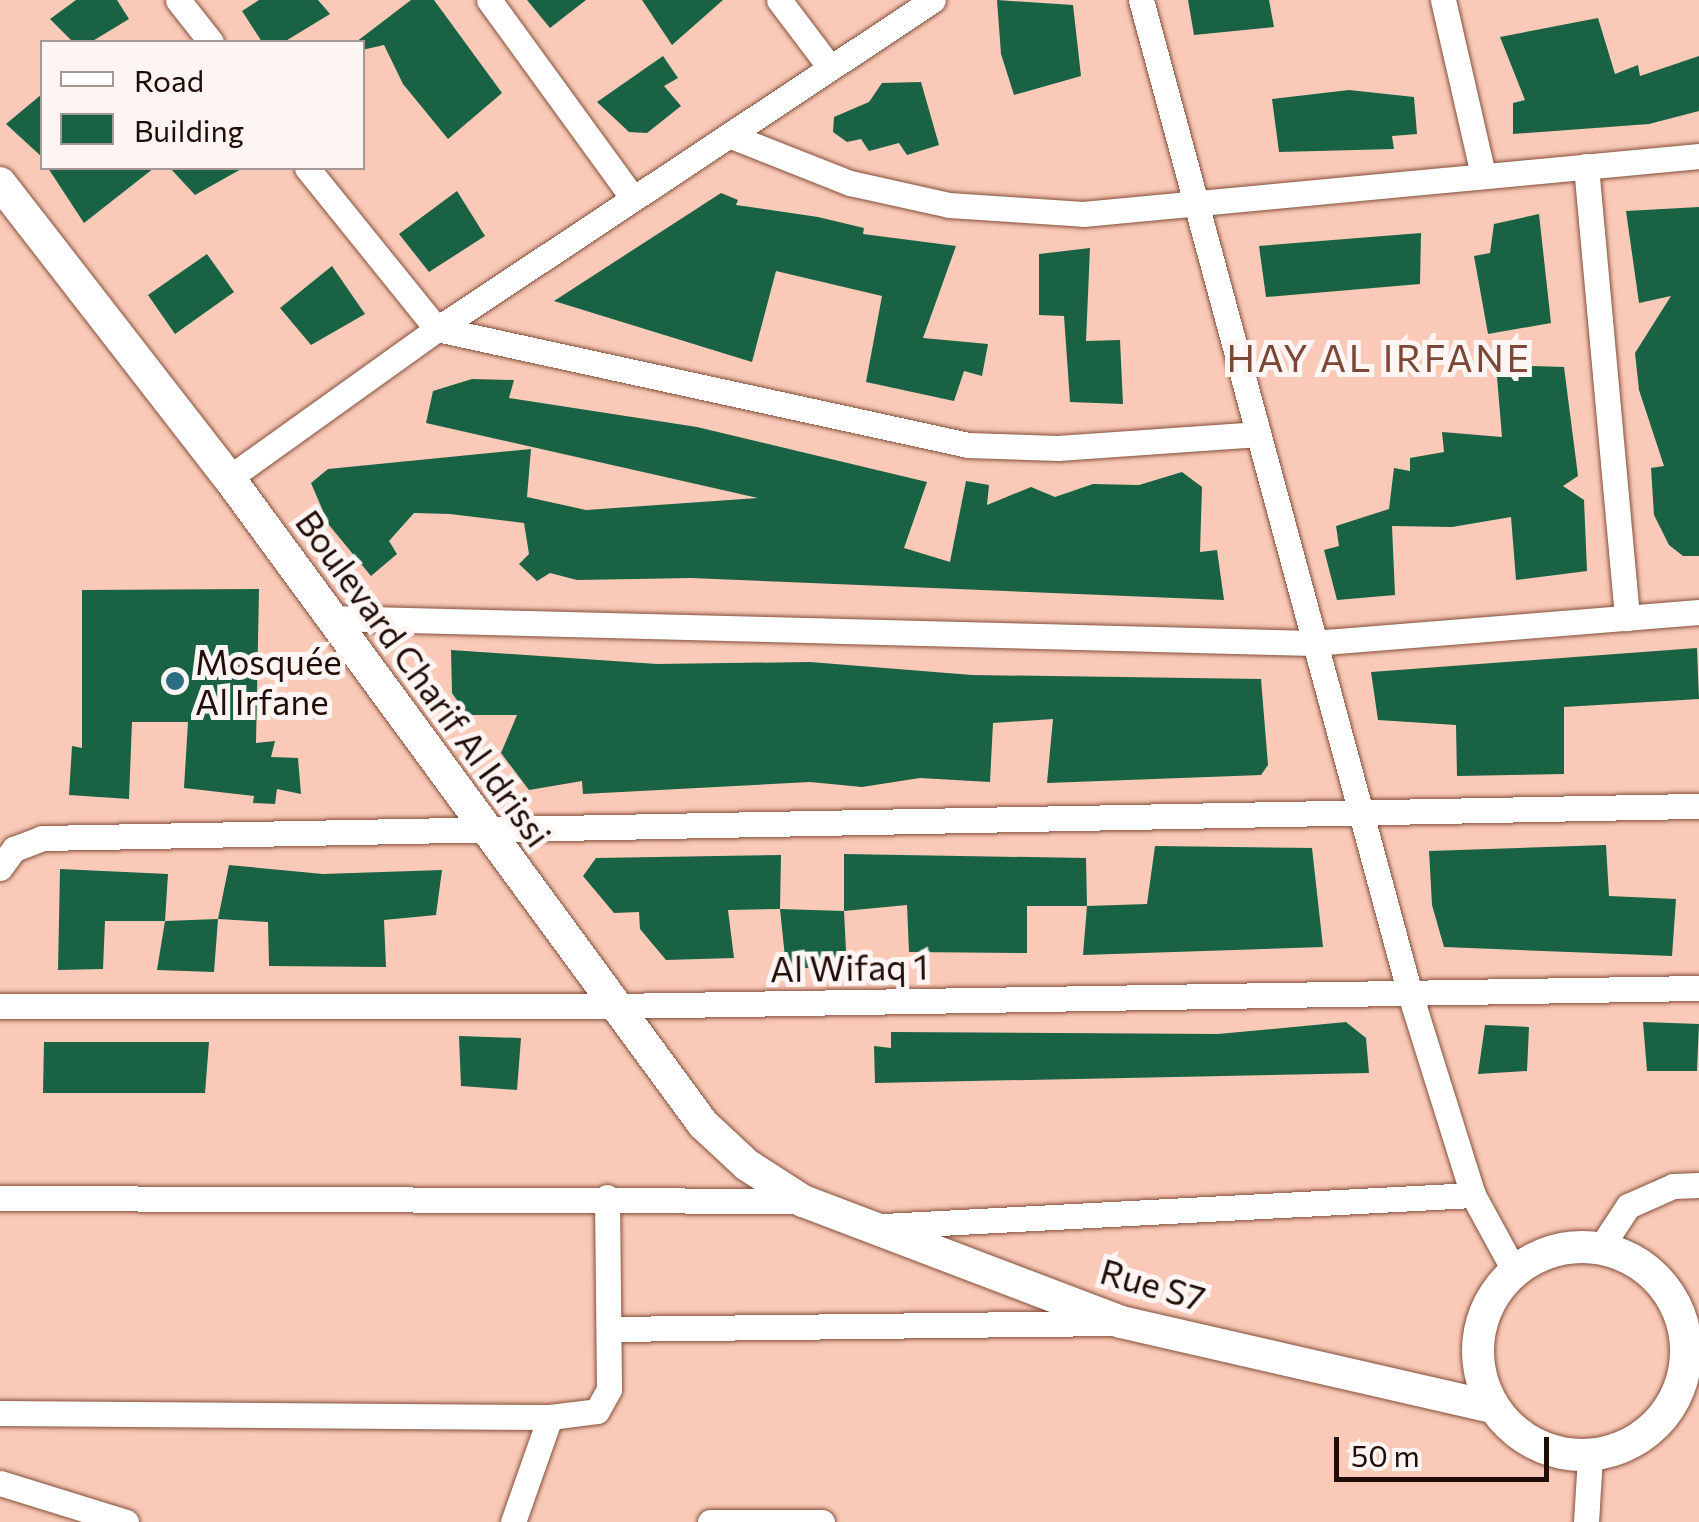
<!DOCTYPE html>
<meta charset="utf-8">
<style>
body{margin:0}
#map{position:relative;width:1699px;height:1522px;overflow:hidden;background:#fac9b7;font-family:Commissioner,sans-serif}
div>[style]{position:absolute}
.building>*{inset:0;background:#196244}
.roads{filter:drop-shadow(0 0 2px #834f3a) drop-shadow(0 0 2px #834f3a)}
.minor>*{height:25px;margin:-12.5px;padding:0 12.5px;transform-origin:12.5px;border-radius:12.5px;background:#fff}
.tertiary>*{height:32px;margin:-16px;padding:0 16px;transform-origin:16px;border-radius:16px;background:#fff}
.tertiary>.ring{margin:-16px;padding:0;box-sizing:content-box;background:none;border:32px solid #fff;border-radius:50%}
.dots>*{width:28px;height:28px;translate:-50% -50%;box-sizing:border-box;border:5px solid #fcf5f3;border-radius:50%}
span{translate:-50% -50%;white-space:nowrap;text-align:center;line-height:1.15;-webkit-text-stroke:10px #fcf5f3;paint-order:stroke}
.poi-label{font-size:35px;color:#220d06}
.left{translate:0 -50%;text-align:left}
.street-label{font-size:35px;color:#220d06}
.neighbourhood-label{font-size:38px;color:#7c4835;letter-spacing:2.5px}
.legend{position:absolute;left:40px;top:40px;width:325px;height:130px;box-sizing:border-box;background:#fcf5f3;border:2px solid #a59894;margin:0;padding:12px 18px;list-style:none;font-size:30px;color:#220d06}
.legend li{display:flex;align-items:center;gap:20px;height:50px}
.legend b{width:50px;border:2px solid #a59894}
.scale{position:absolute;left:1334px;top:1437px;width:215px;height:45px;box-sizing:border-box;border:5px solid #220d06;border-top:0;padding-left:12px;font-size:30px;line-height:35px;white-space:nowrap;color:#220d06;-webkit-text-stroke:8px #fcf5f3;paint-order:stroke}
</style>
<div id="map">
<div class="building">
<div style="clip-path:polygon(76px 0,117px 0,129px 19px,91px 42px,73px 42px,50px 19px)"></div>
<div style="clip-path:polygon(259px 0,318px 0,330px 14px,284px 42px,262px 42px,242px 11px)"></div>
<div style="clip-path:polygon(411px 0,434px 0,502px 93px,448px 139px,403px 84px,384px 45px,362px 50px,356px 42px)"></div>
<div style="clip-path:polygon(527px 0,586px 0,550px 28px)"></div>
<div style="clip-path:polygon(642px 0,723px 0,672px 45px)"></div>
<div style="clip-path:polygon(997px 0,1073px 5px,1081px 76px,1014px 95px,1001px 54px)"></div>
<div style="clip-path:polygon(1188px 0,1269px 0,1274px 27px,1194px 35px)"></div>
<div style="clip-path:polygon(1598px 18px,1615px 74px,1638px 65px,1640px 76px,1699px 56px,1699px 111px,1649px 124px,1513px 134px,1513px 103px,1525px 100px,1500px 37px)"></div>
<div style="clip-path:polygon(663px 56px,678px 78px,664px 86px,681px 106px,647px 133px,629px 132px,597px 102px)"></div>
<div style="clip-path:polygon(921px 82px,939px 145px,907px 155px,899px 143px,869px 151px,861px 139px,847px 142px,833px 132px,834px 117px,869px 102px,882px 83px)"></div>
<div style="clip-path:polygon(1349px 90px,1414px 97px,1417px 134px,1392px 136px,1394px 149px,1279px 152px,1272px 99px)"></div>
<div style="clip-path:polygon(42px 94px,42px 157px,6px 124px)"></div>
<div style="clip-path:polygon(48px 168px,154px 168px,84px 223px)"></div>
<div style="clip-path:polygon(170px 168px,243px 168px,195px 195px)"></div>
<div style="clip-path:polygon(457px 191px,485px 236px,429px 272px,399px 234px)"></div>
<div style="clip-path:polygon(721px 193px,738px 200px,736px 205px,818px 217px,864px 228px,863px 234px,956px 246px,923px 338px,988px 344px,982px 376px,964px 371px,954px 401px,866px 382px,882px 296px,776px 271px,752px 362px,554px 301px)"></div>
<div style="clip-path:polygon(1699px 207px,1699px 556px,1683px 556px,1669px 545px,1654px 515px,1651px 468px,1664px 466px,1639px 390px,1635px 353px,1671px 296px,1639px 303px,1626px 211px)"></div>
<div style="clip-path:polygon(1539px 214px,1551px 323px,1488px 334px,1474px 256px,1490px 253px,1494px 224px)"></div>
<div style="clip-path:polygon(1421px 233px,1420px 284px,1266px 297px,1259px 246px)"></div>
<div style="clip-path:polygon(1090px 248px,1086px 341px,1120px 340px,1123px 404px,1070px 402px,1064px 316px,1039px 315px,1039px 254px)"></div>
<div style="clip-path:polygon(207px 254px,234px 292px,175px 334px,148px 295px)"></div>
<div style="clip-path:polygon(332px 266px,365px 314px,311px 345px,280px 308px)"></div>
<div style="clip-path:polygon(1496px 365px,1564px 367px,1578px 476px,1563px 486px,1584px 500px,1587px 571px,1516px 580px,1511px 517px,1452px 527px,1392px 526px,1395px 595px,1337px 600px,1324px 550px,1339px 546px,1336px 526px,1389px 509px,1394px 468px,1410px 471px,1410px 458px,1444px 452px,1442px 432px,1502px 437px)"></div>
<div style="clip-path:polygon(472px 379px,514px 380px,509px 398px,697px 427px,927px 482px,904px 548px,950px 562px,966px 481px,989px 485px,987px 505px,1031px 487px,1055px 497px,1093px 484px,1139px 485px,1182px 472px,1202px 487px,1200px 552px,1217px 550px,1224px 600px,691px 578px,577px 580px,550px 573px,537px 581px,519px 564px,529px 554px,524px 523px,450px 514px,414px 513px,389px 541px,397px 554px,371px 576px,329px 525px,311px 483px,328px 469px,531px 449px,527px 497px,586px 510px,758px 498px,426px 423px,433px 391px)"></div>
<div style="clip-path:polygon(259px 589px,256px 743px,275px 741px,271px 757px,298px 758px,301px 794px,277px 789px,275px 804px,253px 803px,254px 796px,184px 788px,188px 722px,132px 722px,129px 799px,69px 795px,72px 746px,82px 748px,82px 590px)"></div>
<div style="clip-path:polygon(1697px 648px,1699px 699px,1564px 707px,1564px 774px,1457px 776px,1456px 725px,1378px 720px,1371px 672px)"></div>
<div style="clip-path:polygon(451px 650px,657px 664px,810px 662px,972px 675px,1261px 679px,1268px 765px,1261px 775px,1047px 783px,1053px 719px,993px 723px,990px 782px,920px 778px,862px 787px,810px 782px,583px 794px,582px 781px,529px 790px,501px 753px,517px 715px,467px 715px,452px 693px)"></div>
<div style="clip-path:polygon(1606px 845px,1609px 896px,1676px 899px,1672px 956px,1444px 947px,1432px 905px,1429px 851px)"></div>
<div style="clip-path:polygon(1155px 846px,1312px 848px,1323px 947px,1083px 955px,1087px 906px,1147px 904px)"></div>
<div style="clip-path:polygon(844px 854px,1086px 858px,1087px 906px,1027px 906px,1027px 953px,909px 952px,907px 905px,844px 911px)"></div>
<div style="clip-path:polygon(781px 855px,780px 909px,728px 910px,734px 958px,666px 960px,640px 929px,639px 912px,614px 913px,583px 876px,596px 858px)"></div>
<div style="clip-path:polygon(229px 865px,323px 874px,442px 870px,436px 915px,384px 920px,386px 967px,269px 966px,268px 922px,218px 919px)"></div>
<div style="clip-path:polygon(60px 869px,168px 874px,165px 921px,105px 921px,103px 969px,58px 970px)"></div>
<div style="clip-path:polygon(780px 909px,844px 911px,847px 970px,786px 967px)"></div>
<div style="clip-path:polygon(218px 919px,214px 972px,157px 970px,165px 921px)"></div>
<div style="clip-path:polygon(1346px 1022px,1366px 1038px,1369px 1073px,875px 1083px,874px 1046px,891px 1048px,891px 1032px,1218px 1034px)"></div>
<div style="clip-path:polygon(1643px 1022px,1699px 1024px,1697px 1071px,1647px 1071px)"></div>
<div style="clip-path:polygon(1485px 1025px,1529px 1027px,1527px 1071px,1478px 1074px)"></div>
<div style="clip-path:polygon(459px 1036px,521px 1038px,517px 1090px,461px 1086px)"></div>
<div style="clip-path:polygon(44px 1042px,209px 1042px,205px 1093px,43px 1093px)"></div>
</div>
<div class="roads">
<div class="minor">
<div style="left:178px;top:0;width:53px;rotate:51.8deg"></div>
<div style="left:489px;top:0;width:245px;rotate:54deg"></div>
<div style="left:779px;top:0;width:83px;rotate:52.9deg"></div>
<div style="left:1141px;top:0;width:1030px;rotate:74.86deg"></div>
<div style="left:1410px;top:994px;width:211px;rotate:72.6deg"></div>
<div style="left:1473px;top:1195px;width:88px;rotate:61.4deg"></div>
<div style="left:1443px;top:0;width:180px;rotate:77.1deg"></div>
<div style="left:731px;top:136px;width:128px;rotate:21.6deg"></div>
<div style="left:850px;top:183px;width:101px;rotate:12.5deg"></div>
<div style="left:949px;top:205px;width:134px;rotate:3.8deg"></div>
<div style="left:1083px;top:214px;width:619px;rotate:-5.38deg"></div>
<div style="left:1586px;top:166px;width:454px;rotate:84.8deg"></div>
<div style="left:307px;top:168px;width:207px;rotate:51.1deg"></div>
<div style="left:437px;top:329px;width:544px;rotate:12.32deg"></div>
<div style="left:968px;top:445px;width:90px;rotate:1.9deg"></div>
<div style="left:1058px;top:448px;width:198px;rotate:-4deg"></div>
<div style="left:229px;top:478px;width:256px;rotate:-35.6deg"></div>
<div style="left:437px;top:329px;width:595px;rotate:-33.56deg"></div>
<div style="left:328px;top:618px;width:985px;rotate:1.45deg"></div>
<div style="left:1313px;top:643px;width:387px;rotate:-4.6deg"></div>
<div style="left:0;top:868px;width:24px;rotate:-54deg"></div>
<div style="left:14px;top:849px;width:30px;rotate:-21deg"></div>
<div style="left:42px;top:838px;width:1657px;rotate:-1.11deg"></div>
<div style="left:0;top:1006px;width:614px"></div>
<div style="left:614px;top:1006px;width:1085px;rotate:-0.95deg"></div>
<div style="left:0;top:1198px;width:803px;rotate:0.21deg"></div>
<div style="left:883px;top:1226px;width:591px;rotate:-3.01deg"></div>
<div style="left:1601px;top:1247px;width:49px;rotate:-56.6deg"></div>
<div style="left:1628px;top:1206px;width:49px;rotate:-24deg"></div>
<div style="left:1673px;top:1186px;width:26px;rotate:-2deg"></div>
<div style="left:609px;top:1329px;width:502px;rotate:-0.68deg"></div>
<div style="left:0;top:1413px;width:550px;rotate:0.42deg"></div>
<div style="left:550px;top:1417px;width:47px;rotate:-7.3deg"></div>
<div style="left:597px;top:1411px;width:25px;rotate:-61deg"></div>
<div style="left:609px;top:1389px;width:192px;rotate:-90.6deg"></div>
<div style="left:0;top:1483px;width:132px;rotate:17.2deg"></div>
<div style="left:513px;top:1522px;width:111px;rotate:-70.6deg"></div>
<div style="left:710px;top:1522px;width:112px"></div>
<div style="left:1586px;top:1522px;width:65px;rotate:-86.5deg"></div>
</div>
<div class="tertiary">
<div style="left:0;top:183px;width:373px;rotate:52.2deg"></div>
<div style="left:229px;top:478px;width:801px;rotate:53.73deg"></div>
<div style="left:703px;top:1124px;width:60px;rotate:43deg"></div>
<div style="left:747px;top:1165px;width:67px;rotate:32.7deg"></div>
<div style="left:803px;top:1201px;width:340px;rotate:20.8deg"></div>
<div style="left:1121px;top:1322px;width:382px;rotate:12.9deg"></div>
<div class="ring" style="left:1478px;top:1247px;width:176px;height:176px"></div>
</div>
</div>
<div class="dots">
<div style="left:175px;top:681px;background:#2d6d81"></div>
</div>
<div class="poi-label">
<span class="left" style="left:195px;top:681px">Mosquée<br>Al Irfane</span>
</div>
<div class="street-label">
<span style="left:424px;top:678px;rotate:54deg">Boulevard Charif Al Idrissi</span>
<span style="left:849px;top:967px;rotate:-1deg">Al Wifaq 1</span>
<span style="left:1153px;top:1284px;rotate:16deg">Rue S7</span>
</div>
<div class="neighbourhood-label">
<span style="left:1379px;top:357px">HAY AL IRFANE</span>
</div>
<ul class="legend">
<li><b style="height:12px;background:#fff"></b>Road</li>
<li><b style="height:28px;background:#196244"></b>Building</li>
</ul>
<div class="scale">50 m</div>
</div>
